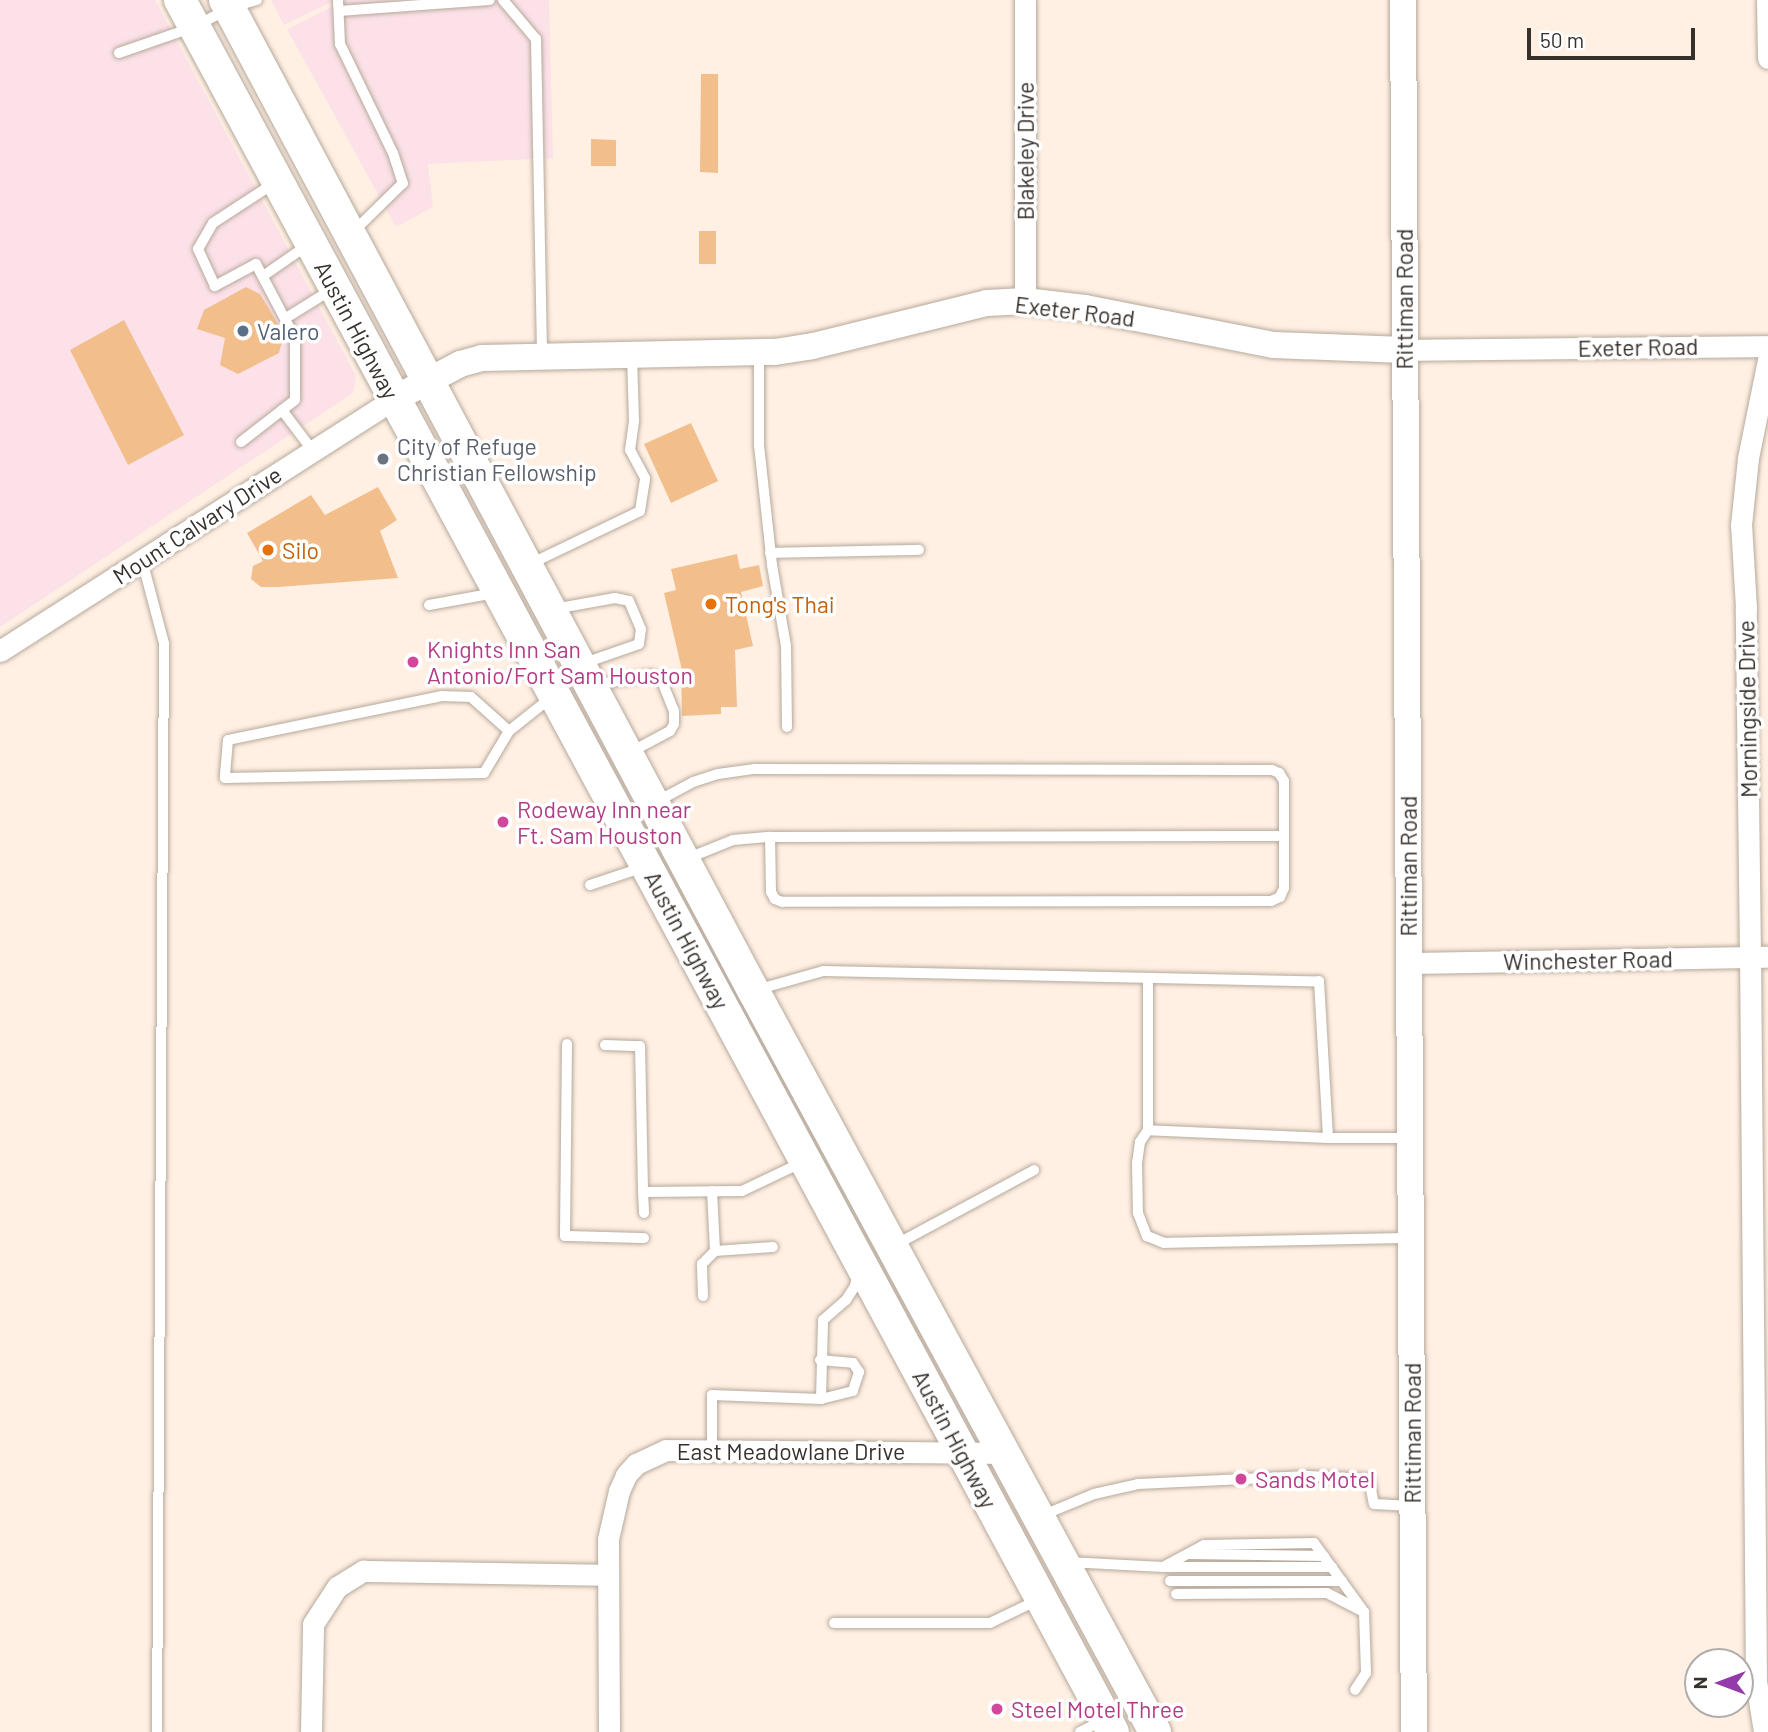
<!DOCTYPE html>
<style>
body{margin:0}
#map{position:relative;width:1768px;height:1732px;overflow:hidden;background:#fff0e3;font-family:Barlow,sans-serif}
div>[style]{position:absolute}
.commercial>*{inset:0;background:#fce1e8}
.building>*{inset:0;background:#f2bf8c}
.roads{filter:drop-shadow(0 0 2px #b6a99c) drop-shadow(0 0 2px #b6a99c)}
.service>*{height:10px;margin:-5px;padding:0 5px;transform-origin:5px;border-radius:5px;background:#fff}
.minor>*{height:21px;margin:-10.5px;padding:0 10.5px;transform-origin:10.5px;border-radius:10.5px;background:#fff}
.tertiary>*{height:26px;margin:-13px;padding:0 13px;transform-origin:13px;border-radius:13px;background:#fff}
.primary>*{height:32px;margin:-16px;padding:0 16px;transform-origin:16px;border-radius:16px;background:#fff}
.dots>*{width:19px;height:19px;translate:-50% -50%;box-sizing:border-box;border:4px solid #fff;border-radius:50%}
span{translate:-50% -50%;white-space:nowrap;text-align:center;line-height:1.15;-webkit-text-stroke:7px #fff;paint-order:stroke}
.street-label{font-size:23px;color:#36302b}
.service-label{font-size:23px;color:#4e5e75}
.left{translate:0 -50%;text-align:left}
.worship-label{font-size:23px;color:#5b616d}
.food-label{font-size:23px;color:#c56008}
.hotel-label{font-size:23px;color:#b23c85}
.north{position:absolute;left:1684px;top:1648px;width:70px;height:70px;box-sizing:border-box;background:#fff;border:2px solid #afacaa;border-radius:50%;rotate:270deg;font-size:19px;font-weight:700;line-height:28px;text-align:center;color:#36302b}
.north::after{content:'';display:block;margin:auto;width:24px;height:32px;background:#933ca9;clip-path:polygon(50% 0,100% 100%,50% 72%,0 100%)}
.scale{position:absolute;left:1527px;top:28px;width:168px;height:32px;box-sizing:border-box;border:4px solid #36302b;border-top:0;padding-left:9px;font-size:21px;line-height:24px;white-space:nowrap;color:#36302b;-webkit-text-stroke:5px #fff;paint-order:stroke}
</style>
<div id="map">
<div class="commercial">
<div style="clip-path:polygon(0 0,155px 0,356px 376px,353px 393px,0 627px)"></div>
<div style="clip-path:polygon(271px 0,336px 0,284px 25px)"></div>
<div style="clip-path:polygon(346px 0,549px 0,553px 158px,428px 164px,433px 207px,396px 227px,287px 29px)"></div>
</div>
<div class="building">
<div style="clip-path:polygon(701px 74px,718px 74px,718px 173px,700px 172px)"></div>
<div style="clip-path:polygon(591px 139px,616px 140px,616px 166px,591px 166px)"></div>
<div style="clip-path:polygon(699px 231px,716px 231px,716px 264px,699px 264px)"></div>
<div style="clip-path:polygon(246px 287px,260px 294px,284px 334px,279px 353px,238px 374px,220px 365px,225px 338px,197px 329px,204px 310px)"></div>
<div style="clip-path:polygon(124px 320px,184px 435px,128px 465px,70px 350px)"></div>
<div style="clip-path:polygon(691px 423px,718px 481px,671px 503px,644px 444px)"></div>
<div style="clip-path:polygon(378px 487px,397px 520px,380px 531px,398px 578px,278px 587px,261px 587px,251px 579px,253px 566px,263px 561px,247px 533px,311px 495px,325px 515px)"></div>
<div style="clip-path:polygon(737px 554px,740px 569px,759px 565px,763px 586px,741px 592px,753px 646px,735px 650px,737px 707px,721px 707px,721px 714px,682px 716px,681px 666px,664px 593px,676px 590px,671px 569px)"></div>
</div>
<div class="roads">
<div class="service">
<div style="left:338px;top:0;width:44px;rotate:87.4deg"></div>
<div style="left:340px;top:44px;width:121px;rotate:64.1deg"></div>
<div style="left:393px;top:153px;width:32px;rotate:72deg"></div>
<div style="left:403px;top:183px;width:70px;rotate:135.6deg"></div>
<div style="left:503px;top:0;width:51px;rotate:49.8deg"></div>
<div style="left:536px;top:39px;width:316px;rotate:88.9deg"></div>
<div style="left:339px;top:11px;width:151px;rotate:-4.2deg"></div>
<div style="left:119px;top:53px;width:79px;rotate:-19.1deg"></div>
<div style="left:194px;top:27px;width:40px;rotate:-28deg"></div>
<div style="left:229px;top:8px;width:29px;rotate:-16deg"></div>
<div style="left:263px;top:276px;width:56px;rotate:-34.8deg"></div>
<div style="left:286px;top:318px;width:53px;rotate:-31.9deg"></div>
<div style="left:759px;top:353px;width:92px;rotate:90deg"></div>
<div style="left:759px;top:445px;width:121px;rotate:83.8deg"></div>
<div style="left:772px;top:565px;width:82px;rotate:80.2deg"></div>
<div style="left:786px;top:646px;width:81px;rotate:89.3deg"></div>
<div style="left:282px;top:410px;width:51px;rotate:52.9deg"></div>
<div style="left:241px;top:442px;width:68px;rotate:-37.9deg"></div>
<div style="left:295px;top:400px;width:62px;rotate:-90deg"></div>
<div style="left:295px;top:338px;width:84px;rotate:-117.8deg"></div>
<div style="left:256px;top:264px;width:47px;rotate:151.8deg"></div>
<div style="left:215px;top:286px;width:41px;rotate:-114.7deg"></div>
<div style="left:198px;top:249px;width:30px;rotate:-60deg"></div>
<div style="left:213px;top:223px;width:75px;rotate:-33.1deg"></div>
<div style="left:770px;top:553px;width:149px;rotate:-1.2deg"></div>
<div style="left:142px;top:560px;width:86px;rotate:75.2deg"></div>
<div style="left:164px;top:643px;width:1089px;rotate:90.37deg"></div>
<div style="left:528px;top:565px;width:124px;rotate:-25.7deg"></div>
<div style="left:640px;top:511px;width:33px;rotate:-81deg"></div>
<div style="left:645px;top:478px;width:32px;rotate:-118deg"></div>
<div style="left:630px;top:450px;width:30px;rotate:-82deg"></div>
<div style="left:634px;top:420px;width:65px;rotate:-91.8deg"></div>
<div style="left:429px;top:605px;width:67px;rotate:-10.3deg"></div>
<div style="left:554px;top:609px;width:62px;rotate:-10.2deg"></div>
<div style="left:615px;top:598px;width:14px;rotate:12deg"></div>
<div style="left:629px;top:601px;width:30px;rotate:67deg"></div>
<div style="left:641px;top:629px;width:15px;rotate:98deg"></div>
<div style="left:639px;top:644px;width:60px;rotate:160.7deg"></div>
<div style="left:593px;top:685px;width:59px;rotate:-9.8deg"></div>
<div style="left:651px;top:675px;width:11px;rotate:22deg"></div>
<div style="left:661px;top:679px;width:35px;rotate:68deg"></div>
<div style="left:674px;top:711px;width:13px;rotate:90deg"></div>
<div style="left:674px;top:724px;width:8px;rotate:120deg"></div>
<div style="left:670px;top:731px;width:47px;rotate:151.8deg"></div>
<div style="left:509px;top:731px;width:51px;rotate:-138.2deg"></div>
<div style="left:471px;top:697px;width:29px;rotate:-178deg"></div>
<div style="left:442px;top:696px;width:218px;rotate:168.4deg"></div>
<div style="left:228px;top:740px;width:38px;rotate:95deg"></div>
<div style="left:225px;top:778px;width:259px;rotate:-1.1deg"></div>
<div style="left:484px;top:773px;width:49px;rotate:-59.2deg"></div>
<div style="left:509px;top:731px;width:56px;rotate:-38.5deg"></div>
<div style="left:656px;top:802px;width:42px;rotate:-28.4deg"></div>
<div style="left:693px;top:782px;width:26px;rotate:-18deg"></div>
<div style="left:718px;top:774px;width:37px;rotate:-8deg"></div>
<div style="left:755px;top:769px;width:517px;rotate:0.11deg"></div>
<div style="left:1272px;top:770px;width:8px;rotate:23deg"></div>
<div style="left:1279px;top:773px;width:9px;rotate:58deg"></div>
<div style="left:1284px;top:781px;width:107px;rotate:90deg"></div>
<div style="left:1284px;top:888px;width:10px;rotate:114deg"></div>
<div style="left:1280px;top:897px;width:10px;rotate:156deg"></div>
<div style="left:1271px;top:901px;width:489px;rotate:179.9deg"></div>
<div style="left:782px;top:902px;width:8px;rotate:-157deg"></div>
<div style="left:775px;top:899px;width:8px;rotate:-120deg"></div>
<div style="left:771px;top:892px;width:55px;rotate:-91deg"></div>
<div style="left:770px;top:837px;width:514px;rotate:-0.11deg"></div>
<div style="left:686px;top:859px;width:51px;rotate:-22deg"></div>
<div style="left:733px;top:840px;width:37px;rotate:-5deg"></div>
<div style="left:590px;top:885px;width:57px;rotate:-18.4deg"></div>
<div style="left:1148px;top:979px;width:151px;rotate:90deg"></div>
<div style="left:756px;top:990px;width:70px;rotate:-15.8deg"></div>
<div style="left:823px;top:971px;width:496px;rotate:1.2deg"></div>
<div style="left:1319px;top:981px;width:157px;rotate:86.7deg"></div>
<div style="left:1328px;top:1138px;width:82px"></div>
<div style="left:567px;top:1044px;width:192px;rotate:90.6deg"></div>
<div style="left:565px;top:1236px;width:79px;rotate:1.5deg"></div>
<div style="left:605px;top:1045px;width:35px;rotate:2deg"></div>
<div style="left:640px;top:1046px;width:146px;rotate:88.8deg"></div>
<div style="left:643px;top:1192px;width:99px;rotate:-0.6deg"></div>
<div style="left:742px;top:1191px;width:68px;rotate:-25.4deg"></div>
<div style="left:1328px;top:1138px;width:180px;rotate:-177.5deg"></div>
<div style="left:1148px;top:1130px;width:14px;rotate:124deg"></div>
<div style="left:1140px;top:1142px;width:21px;rotate:98deg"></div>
<div style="left:1137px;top:1163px;width:50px;rotate:88.9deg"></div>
<div style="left:1138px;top:1213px;width:25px;rotate:69deg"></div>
<div style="left:1147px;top:1236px;width:18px;rotate:22deg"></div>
<div style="left:1164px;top:1243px;width:247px;rotate:-1.2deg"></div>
<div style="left:712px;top:1191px;width:60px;rotate:87.1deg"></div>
<div style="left:715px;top:1251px;width:58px;rotate:-3.9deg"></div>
<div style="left:643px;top:1192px;width:21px;rotate:87deg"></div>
<div style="left:895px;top:1245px;width:158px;rotate:-28.3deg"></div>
<div style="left:703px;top:1296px;width:32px;rotate:-92deg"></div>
<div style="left:702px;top:1264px;width:18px;rotate:-45deg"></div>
<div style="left:820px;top:1360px;width:33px;rotate:5deg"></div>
<div style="left:853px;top:1363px;width:11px;rotate:56deg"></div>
<div style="left:859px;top:1372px;width:20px;rotate:108deg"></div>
<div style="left:853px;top:1391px;width:33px;rotate:166deg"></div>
<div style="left:712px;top:1450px;width:55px;rotate:-90deg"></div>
<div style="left:712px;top:1395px;width:109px;rotate:2.1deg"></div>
<div style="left:821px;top:1399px;width:79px;rotate:-88.5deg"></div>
<div style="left:823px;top:1320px;width:30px;rotate:-41deg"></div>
<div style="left:846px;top:1300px;width:17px;rotate:-57deg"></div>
<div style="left:855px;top:1286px;width:14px;rotate:-78deg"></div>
<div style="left:1041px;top:1516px;width:57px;rotate:-22.5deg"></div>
<div style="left:1094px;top:1494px;width:45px;rotate:-12.8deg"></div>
<div style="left:1138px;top:1484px;width:170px;rotate:-2.7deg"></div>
<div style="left:1308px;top:1476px;width:61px;rotate:2.8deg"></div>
<div style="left:1369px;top:1479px;width:25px;rotate:79deg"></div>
<div style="left:1374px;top:1504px;width:37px;rotate:3deg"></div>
<div style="left:1190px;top:1554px;width:134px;rotate:0.9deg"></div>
<div style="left:1068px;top:1562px;width:95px;rotate:3deg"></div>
<div style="left:1163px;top:1567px;width:169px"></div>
<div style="left:1165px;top:1566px;width:44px;rotate:-28.3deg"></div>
<div style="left:1204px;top:1545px;width:110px;rotate:-1deg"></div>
<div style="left:1314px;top:1543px;width:82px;rotate:54deg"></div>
<div style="left:1170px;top:1581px;width:172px"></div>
<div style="left:1176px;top:1594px;width:151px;rotate:-0.4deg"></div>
<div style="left:1327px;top:1593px;width:42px;rotate:27.2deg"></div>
<div style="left:1364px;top:1612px;width:61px;rotate:88.1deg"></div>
<div style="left:1366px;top:1673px;width:20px;rotate:123deg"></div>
<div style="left:834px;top:1623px;width:156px"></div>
<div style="left:990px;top:1623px;width:53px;rotate:-25.6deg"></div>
<div style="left:1080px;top:1732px;width:27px;rotate:-27deg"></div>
</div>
<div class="minor">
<div style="left:1767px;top:0;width:58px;rotate:89deg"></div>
<div style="left:1025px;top:301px;width:301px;rotate:-90deg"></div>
<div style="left:1404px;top:350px;width:364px;rotate:-0.6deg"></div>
<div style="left:0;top:651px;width:468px;rotate:-32.6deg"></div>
<div style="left:1409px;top:963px;width:359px;rotate:-1deg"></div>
<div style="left:311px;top:1732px;width:108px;rotate:-88.9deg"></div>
<div style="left:313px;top:1624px;width:44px;rotate:-57deg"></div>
<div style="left:337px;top:1587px;width:31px;rotate:-32deg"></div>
<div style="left:363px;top:1571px;width:244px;rotate:0.9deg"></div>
<div style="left:609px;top:1732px;width:193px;rotate:-90.3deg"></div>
<div style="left:608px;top:1539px;width:49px;rotate:-77.1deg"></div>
<div style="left:619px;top:1491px;width:17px;rotate:-66deg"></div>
<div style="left:626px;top:1475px;width:15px;rotate:-48deg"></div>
<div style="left:636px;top:1464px;width:33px;rotate:-25deg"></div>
<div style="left:666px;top:1450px;width:337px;rotate:0.5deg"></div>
<div style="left:1764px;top:1732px;width:52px;rotate:-98.9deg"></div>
<div style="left:1756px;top:1681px;width:724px;rotate:-90.47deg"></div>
<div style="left:1750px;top:957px;width:349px;rotate:-90.7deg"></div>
<div style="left:1746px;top:608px;width:83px;rotate:-93.4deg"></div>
<div style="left:1741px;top:525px;width:67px;rotate:-84deg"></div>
<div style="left:1748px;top:458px;width:100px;rotate:-78.5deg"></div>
</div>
<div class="tertiary">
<div style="left:1403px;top:0;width:1732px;rotate:89.64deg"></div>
<div style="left:394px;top:399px;width:75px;rotate:-27.9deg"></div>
<div style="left:460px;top:364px;width:23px;rotate:-15deg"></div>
<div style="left:482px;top:358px;width:293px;rotate:-1.2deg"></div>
<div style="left:775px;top:352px;width:38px;rotate:-9deg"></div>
<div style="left:813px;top:346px;width:179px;rotate:-13.9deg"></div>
<div style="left:987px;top:303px;width:38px;rotate:-3deg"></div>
<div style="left:1025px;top:301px;width:60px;rotate:6.7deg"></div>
<div style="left:1085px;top:308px;width:192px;rotate:11.1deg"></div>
<div style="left:1273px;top:345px;width:131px;rotate:2.2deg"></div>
</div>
<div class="primary">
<div style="left:180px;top:0;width:1967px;rotate:61.69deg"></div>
<div style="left:225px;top:0;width:1122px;rotate:61.93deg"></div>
<div style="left:753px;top:990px;width:844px;rotate:61.55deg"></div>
</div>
</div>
<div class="dots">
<div style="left:243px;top:331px;background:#5c6f8a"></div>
<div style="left:383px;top:459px;background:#6b7280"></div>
<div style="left:268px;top:550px;background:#e8710a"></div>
<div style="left:711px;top:604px;background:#e8710a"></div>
<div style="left:413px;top:662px;background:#d1479c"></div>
<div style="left:503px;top:822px;background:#d1479c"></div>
<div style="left:1241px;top:1479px;background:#d1479c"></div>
<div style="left:997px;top:1709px;background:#d1479c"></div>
</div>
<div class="street-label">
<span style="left:1025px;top:151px;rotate:-90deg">Blakeley Drive</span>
<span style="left:1404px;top:299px;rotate:-90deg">Rittiman Road</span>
<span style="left:1075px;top:311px;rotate:7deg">Exeter Road</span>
<span style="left:357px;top:330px;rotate:62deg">Austin Highway</span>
<span style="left:1638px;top:347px;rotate:-1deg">Exeter Road</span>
<span style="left:197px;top:525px;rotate:-33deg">Mount Calvary Drive</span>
<span style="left:1747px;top:709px;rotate:-91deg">Morningside Drive</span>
<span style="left:1408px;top:866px;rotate:-90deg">Rittiman Road</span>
<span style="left:687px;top:940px;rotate:62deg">Austin Highway</span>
<span style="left:1588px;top:960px;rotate:-1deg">Winchester Road</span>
<span style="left:1412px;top:1433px;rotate:-90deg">Rittiman Road</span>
<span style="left:955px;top:1439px;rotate:62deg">Austin Highway</span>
<span style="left:791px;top:1451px">East Meadowlane Drive</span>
</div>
<div class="service-label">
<span class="left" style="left:257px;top:331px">Valero</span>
</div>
<div class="worship-label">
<span class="left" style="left:397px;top:459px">City of Refuge<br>Christian Fellowship</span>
</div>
<div class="food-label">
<span class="left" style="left:282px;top:550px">Silo</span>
<span class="left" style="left:725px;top:604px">Tong's Thai</span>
</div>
<div class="hotel-label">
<span class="left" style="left:427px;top:662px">Knights Inn San<br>Antonio/Fort Sam Houston</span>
<span class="left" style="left:517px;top:822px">Rodeway Inn near<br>Ft. Sam Houston</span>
<span class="left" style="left:1255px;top:1479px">Sands Motel</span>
<span class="left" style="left:1011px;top:1709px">Steel Motel Three</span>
</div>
<div class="north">N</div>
<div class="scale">50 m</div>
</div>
